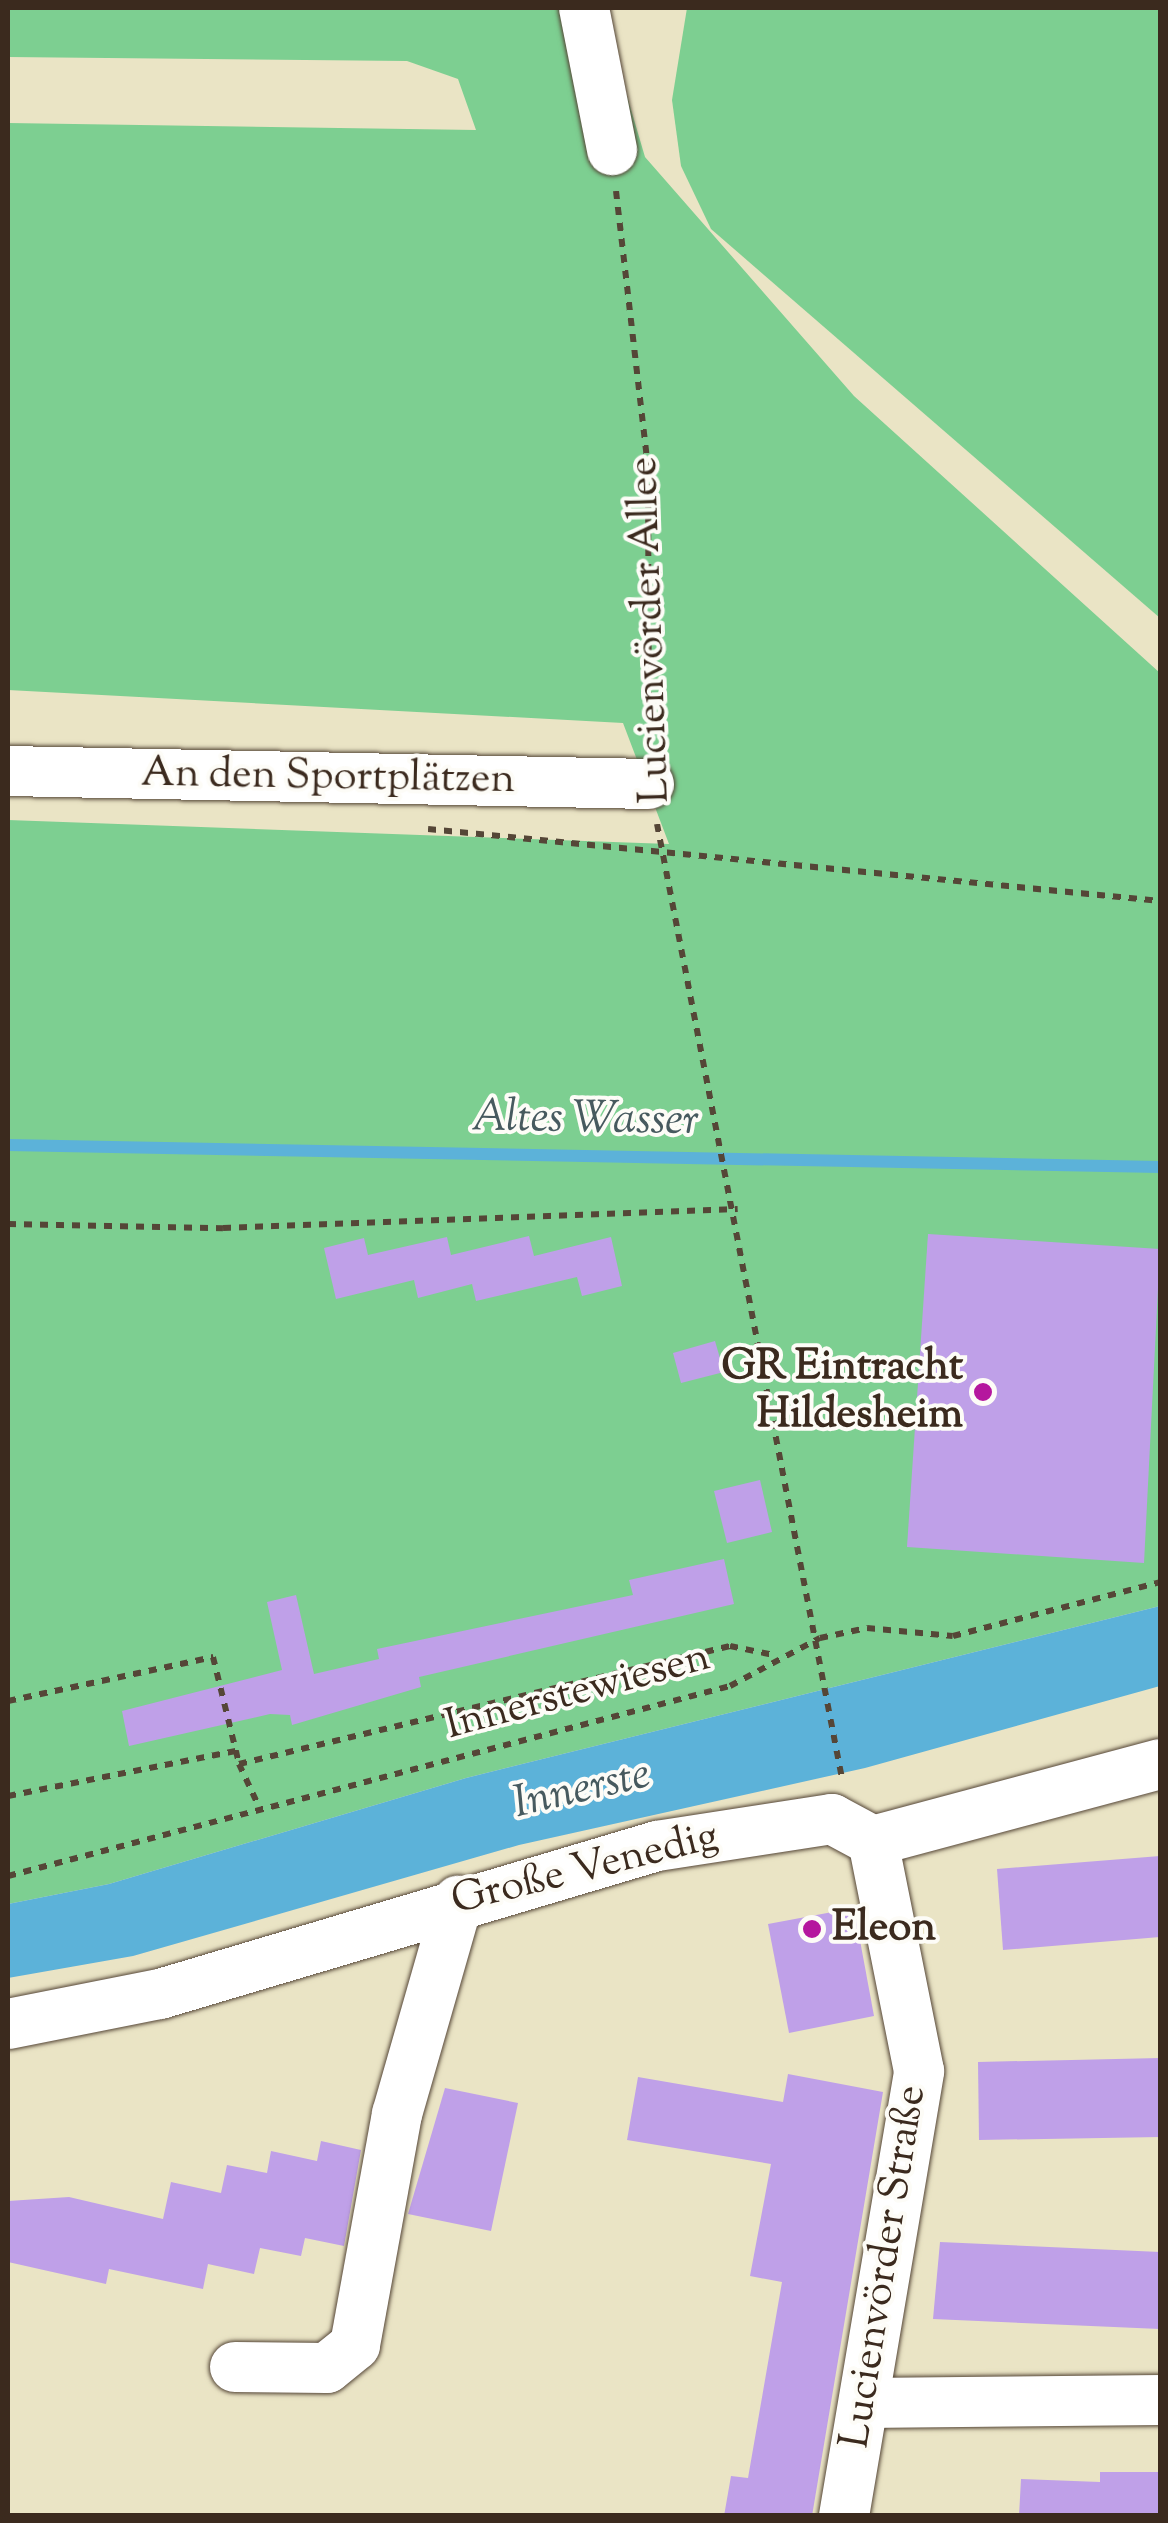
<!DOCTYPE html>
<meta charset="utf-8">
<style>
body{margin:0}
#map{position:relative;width:1168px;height:2523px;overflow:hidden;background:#eae4c5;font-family:"Sorts Mill Goudy",serif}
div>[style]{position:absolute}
.green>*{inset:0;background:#7dcf91}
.water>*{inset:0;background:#5cb2d9}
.stream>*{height:12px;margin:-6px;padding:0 6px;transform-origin:6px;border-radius:6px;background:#5cb2d9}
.building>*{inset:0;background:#bfa0e8}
.path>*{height:6px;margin-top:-3px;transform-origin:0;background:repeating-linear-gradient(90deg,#554637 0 8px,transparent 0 16px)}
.roads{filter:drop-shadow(0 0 2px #554637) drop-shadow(0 0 2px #554637)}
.minor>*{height:50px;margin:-25px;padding:0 25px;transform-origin:25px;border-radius:25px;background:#fff}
.dots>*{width:28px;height:28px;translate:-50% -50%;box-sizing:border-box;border:5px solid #fdfcf7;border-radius:50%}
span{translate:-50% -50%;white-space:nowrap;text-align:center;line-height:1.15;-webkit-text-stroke:8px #fdfcf7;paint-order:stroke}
.street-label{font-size:42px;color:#3b2a1e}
.poi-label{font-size:42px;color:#3b2a1e;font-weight:700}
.right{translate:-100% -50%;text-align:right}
.left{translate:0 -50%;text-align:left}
.water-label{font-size:45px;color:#475a5f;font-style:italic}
.frame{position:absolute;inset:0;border:10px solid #3b2a1e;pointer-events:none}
</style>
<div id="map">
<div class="green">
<div style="clip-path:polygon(8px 8px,601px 8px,645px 157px,854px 396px,1160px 673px,1160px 1606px,466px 1778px,109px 1884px,8px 1904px,8px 820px,669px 844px,623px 723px,8px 690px,8px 123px,476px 130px,458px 79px,407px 61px,8px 57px)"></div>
<div style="clip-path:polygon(687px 8px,1160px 8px,1160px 618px,711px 229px,681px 166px,672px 100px)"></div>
</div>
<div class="water">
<div style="clip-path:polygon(1160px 1606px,1160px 1686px,865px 1768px,519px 1845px,133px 1956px,8px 1978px,8px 1904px,109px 1884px,466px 1778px)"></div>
</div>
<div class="stream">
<div style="left:8px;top:1145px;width:1152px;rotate:1.09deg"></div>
</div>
<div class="building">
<div style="clip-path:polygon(928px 1234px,1160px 1249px,1144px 1563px,907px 1547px)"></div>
<div style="clip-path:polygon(529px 1236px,534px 1256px,611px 1237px,622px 1286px,582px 1296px,577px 1277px,476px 1301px,472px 1284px,418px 1298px,414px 1280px,336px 1299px,324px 1248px,364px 1238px,368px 1255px,447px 1237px,451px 1255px)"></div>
<div style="clip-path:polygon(715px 1341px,724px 1372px,681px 1383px,673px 1353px)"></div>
<div style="clip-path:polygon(760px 1480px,772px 1532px,727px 1543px,714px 1491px)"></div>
<div style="clip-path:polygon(724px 1559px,734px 1604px,419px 1677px,421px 1687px,292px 1725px,290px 1715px,270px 1714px,129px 1746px,122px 1711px,282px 1670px,267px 1602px,296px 1595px,314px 1674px,379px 1659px,377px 1649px,633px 1595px,629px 1580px)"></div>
<div style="clip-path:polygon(1160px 1856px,1160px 1937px,1003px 1950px,997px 1869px)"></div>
<div style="clip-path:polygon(854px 1908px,874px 2016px,789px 2033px,768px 1924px)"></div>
<div style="clip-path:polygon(1160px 2058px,1160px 2137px,979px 2140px,978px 2062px)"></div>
<div style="clip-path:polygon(788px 2074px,883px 2092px,812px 2516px,724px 2516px,731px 2476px,748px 2478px,782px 2282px,750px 2276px,771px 2164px,627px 2140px,638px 2077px,783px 2102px)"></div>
<div style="clip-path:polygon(445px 2088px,518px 2103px,491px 2231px,408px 2214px)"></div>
<div style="clip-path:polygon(321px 2141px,361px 2150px,344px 2246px,305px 2238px,301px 2256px,260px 2248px,254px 2274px,208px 2264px,203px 2289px,109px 2269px,106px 2284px,8px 2262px,8px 2201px,69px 2197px,163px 2219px,171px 2182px,221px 2193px,227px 2165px,267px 2173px,271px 2151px,317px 2161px)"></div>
<div style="clip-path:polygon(940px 2242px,1160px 2252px,1160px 2329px,933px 2319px)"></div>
<div style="clip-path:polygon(1100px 2472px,1160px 2472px,1160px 2516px,1019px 2516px,1021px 2479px,1100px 2482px)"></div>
</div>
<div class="path">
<div style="left:616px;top:191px;width:279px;rotate:83.4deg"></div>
<div style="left:648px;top:468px;width:274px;rotate:89.8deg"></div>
<div style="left:657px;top:824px;width:972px;rotate:79.03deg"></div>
<div style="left:428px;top:829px;width:736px;rotate:5.62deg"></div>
<div style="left:8px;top:1224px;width:215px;rotate:1.1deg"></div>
<div style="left:223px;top:1228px;width:515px;rotate:-2.11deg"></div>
<div style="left:8px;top:1701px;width:210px;rotate:-12.1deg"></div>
<div style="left:213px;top:1657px;width:110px;rotate:76.3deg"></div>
<div style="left:239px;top:1764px;width:505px;rotate:-13.51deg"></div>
<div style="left:730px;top:1646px;width:45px;rotate:11.6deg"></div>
<div style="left:239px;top:1764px;width:50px;rotate:65deg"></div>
<div style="left:8px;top:1796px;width:232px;rotate:-11.2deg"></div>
<div style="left:8px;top:1876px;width:747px;rotate:-14.74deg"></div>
<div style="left:730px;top:1686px;width:102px;rotate:-28.1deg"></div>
<div style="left:820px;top:1638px;width:48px;rotate:-12deg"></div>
<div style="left:867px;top:1628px;width:86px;rotate:5.3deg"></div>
<div style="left:953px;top:1636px;width:214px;rotate:-14.6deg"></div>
</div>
<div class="roads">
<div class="minor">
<div style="left:584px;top:8px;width:145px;rotate:78.8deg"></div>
<div style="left:8px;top:771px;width:641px;rotate:1.16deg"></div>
<div style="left:873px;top:1841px;width:297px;rotate:-15deg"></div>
<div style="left:8px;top:2024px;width:155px;rotate:-11.2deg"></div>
<div style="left:160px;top:1994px;width:519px;rotate:-16.58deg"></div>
<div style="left:657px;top:1846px;width:177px;rotate:-8.8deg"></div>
<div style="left:832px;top:1819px;width:47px;rotate:28.2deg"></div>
<div style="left:235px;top:2367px;width:92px;rotate:0.6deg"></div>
<div style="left:327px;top:2368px;width:36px;rotate:-39deg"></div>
<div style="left:355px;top:2345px;width:235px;rotate:-79.7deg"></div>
<div style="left:397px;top:2114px;width:222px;rotate:-74deg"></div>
<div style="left:864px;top:2403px;width:296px;rotate:-0.6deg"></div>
<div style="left:844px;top:2516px;width:451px;rotate:-80.4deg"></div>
<div style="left:919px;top:2071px;width:235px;rotate:-101.3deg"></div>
</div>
</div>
<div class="dots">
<div style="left:983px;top:1392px;background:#b5179e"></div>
<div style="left:812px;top:1929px;background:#b5179e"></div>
</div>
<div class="street-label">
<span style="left:651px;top:630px;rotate:-92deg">Lucienvörder Allee</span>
<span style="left:328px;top:778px;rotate:1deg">An den Sportplätzen</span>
<span style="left:578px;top:1693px;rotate:-15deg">Innerstewiesen</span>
<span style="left:585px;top:1870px;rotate:-14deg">Große Venedig</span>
<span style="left:885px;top:2267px;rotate:-81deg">Lucienvörder Straße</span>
</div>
<div class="poi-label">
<span class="right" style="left:963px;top:1392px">GR Eintracht<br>Hildesheim</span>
<span class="left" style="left:832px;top:1929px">Eleon</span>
</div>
<div class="water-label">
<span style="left:585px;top:1121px;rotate:1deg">Altes Wasser</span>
<span style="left:582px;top:1791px;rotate:-13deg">Innerste</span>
</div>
<div class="frame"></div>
</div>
